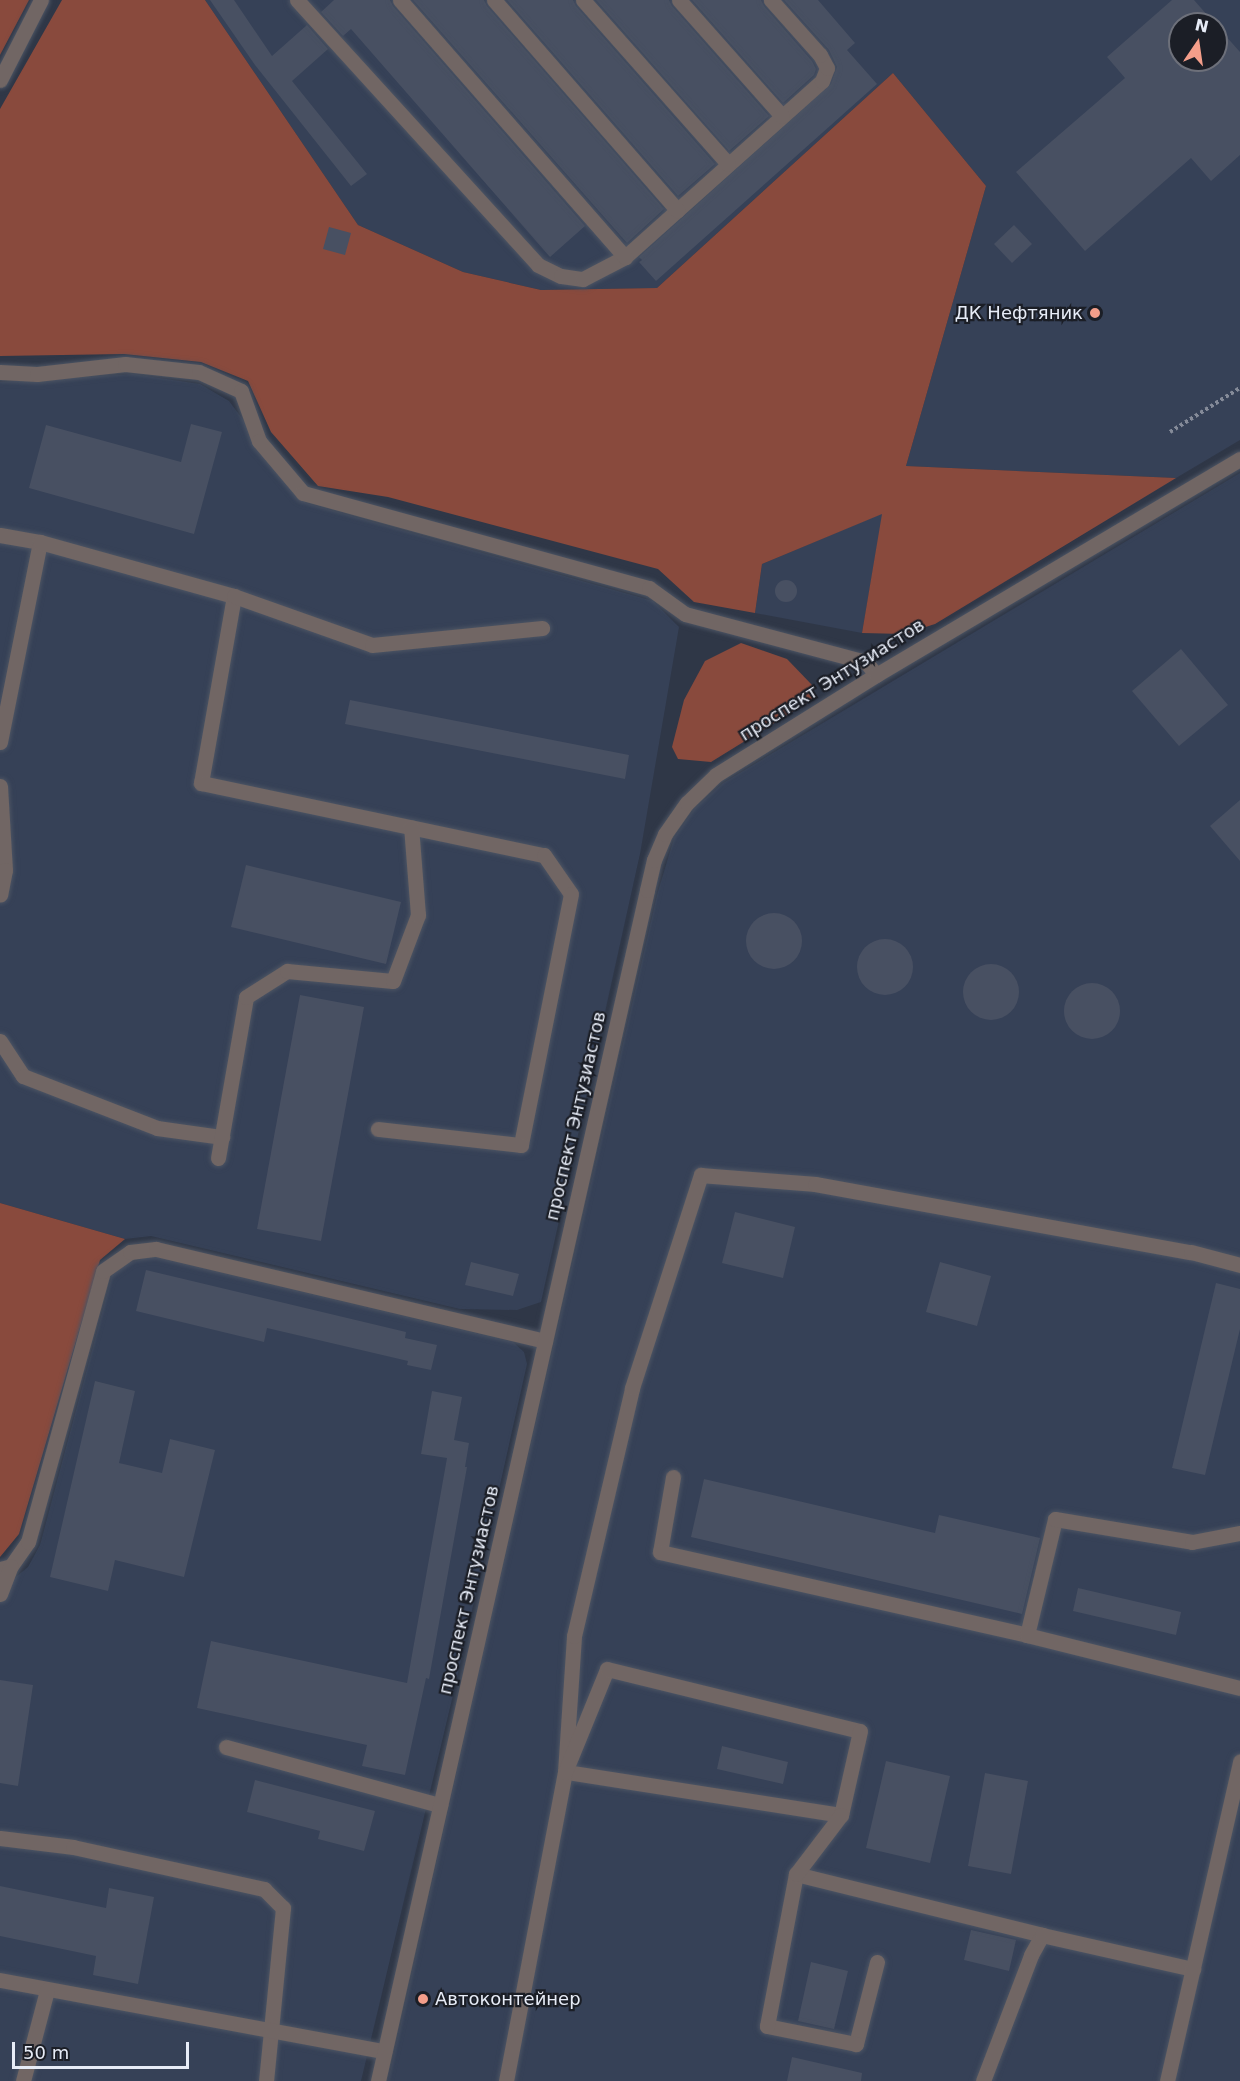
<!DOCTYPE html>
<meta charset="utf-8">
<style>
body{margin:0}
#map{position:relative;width:1240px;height:2081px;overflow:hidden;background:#2f3747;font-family:"DejaVu Sans",sans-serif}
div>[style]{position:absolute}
.built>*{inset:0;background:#364157}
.green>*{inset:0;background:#894a3d}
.building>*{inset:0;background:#485062}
.round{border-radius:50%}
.path>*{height:4px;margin-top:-2px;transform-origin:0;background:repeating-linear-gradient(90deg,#858b99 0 3px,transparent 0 6px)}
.roads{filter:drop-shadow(0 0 2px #4c5463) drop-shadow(0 0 2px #4c5463)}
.minor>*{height:15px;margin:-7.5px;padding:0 7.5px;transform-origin:7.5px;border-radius:7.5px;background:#716664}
.dots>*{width:16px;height:16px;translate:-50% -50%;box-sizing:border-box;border:3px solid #1b1e26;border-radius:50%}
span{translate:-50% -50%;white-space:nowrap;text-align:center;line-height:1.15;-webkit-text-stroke:4.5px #1b1e26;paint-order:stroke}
.poi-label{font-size:18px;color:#e7ecf7}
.right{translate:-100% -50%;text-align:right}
.left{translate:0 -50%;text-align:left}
.street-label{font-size:18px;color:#e7ecf7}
.north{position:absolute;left:1168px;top:12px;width:60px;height:60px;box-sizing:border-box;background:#1b1e26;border:2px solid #6d707a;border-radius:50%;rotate:13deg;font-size:16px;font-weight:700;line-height:24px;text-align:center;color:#e7ecf7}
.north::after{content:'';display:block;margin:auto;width:21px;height:27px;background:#f49e8a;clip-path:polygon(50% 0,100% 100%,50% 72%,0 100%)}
.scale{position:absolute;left:12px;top:2042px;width:177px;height:27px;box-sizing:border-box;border:3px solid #e7ecf7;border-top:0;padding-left:8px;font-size:18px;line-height:21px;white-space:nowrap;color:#e7ecf7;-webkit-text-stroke:4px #1b1e26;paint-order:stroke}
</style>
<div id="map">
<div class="built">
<div style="clip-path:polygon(evenodd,205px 0,1240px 0,1240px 440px,1176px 478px,906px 466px,986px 186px,893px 73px,657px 288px,541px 290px,463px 272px,358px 225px,205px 0,1180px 24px,1216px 24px,1216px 60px,1180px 60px,1180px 24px)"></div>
<div style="clip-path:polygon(133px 374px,200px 384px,229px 401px,306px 503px,653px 601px,679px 627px,640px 854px,541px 1302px,517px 1310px,460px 1309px,151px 1236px,125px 1239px,0 1203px,0 382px)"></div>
<div style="clip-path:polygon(1240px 473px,1240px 2081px,388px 2081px,486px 1640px,657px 895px,674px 838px,695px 808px,723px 783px)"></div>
<div style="clip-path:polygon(883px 513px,862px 633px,755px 613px,762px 564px)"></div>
<div style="clip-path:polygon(151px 1256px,513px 1342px,524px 1352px,527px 1364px,454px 1691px,361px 2081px,0 2081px,0 1583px,11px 1581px,28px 1567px,40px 1545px,112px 1275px,126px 1264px)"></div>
</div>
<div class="green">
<div style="clip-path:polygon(0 0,29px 0,0 55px)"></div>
<div style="clip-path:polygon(62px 0,205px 0,358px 225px,463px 272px,541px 290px,657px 288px,893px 73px,986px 186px,906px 466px,1176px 478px,935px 624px,904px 634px,862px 633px,882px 514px,762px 564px,755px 613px,694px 602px,658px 569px,388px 497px,318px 486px,271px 432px,248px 381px,201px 362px,124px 354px,0 356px,0 109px)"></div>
<div style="clip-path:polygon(741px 643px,787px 659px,813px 686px,813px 699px,711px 762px,678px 759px,672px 747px,684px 700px,705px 661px)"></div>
<div style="clip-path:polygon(0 1203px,125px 1239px,100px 1260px,19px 1534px,0 1557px)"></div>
</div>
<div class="building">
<div style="clip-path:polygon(210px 0,234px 0,272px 56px,307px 25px,328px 49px,292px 81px,367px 174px,351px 186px,255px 65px)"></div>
<div style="clip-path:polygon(334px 0,390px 0,393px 6px,585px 226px,550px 257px,351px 29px,343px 36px,321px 12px)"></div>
<div style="clip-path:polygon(413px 0,484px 0,487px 6px,664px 209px,627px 243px)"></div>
<div style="clip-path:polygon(507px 0,573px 0,576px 6px,715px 164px,678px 196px)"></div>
<div style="clip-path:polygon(596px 0,669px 0,672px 6px,769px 116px,729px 151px)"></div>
<div style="clip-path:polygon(692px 0,761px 0,764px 6px,812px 61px,816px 69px,814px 75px,783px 103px)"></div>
<div style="clip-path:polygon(784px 0,818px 0,855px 43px,847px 50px,877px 84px,656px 281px,639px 262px,642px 260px,639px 257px,831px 84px,837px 67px,829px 50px)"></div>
<div style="clip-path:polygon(1172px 0,1194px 0,1215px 24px,1180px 24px,1180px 60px,1216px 60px,1216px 25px,1240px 52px,1240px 155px,1211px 181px,1191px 158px,1085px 251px,1016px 172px,1125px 78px,1107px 57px)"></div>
<div style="clip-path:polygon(1014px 225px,1032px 244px,1012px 263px,994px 244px)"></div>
<div style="clip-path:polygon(329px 227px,351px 233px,345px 255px,323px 249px)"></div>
<div style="clip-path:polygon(191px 424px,222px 432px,194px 534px,29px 488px,46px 425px,181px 462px)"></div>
<div class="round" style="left:775px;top:580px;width:22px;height:22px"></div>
<div style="clip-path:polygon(1181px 649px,1228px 705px,1179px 746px,1132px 691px)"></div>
<div style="clip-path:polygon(350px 700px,629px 755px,625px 779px,345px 724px)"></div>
<div style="clip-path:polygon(1240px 800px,1240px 861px,1210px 826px)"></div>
<div style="clip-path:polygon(246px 865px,401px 902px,386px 964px,231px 927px)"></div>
<div class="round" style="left:746px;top:913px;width:56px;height:56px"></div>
<div class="round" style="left:857px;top:939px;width:56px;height:56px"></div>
<div class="round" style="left:963px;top:964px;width:56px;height:56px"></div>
<div class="round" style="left:1064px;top:983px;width:56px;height:56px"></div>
<div style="clip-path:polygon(300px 995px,364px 1007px,321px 1241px,257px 1229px)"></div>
<div style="clip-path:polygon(735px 1212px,795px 1227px,783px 1278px,722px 1263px)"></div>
<div style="clip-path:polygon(471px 1262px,519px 1274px,513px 1296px,465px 1285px)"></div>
<div style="clip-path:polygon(940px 1262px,991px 1276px,977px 1326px,926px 1312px)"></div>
<div style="clip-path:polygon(146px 1270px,406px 1332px,405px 1338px,437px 1345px,431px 1370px,407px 1365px,408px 1361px,267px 1328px,264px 1342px,136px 1311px)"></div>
<div style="clip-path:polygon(1216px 1283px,1240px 1289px,1240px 1329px,1205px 1475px,1172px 1468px)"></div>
<div style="clip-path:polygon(95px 1381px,135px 1391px,119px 1463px,162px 1473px,170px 1439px,215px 1450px,184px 1577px,115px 1560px,108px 1591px,50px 1577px)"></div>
<div style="clip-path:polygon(432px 1391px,462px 1397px,454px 1440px,469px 1443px,465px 1467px,467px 1467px,429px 1679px,426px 1678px,405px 1775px,362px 1766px,367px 1745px,197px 1708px,211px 1641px,407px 1683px,447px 1458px,421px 1454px)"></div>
<div style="clip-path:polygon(704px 1479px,935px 1533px,939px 1515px,1040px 1538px,1022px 1614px,691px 1537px)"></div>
<div style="clip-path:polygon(1078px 1588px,1181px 1612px,1176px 1635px,1073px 1611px)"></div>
<div style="clip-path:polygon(0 1680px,33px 1685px,18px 1786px,0 1783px)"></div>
<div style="clip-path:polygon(722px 1746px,788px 1762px,783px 1784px,717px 1769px)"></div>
<div style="clip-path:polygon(886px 1761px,950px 1776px,930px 1863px,866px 1848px)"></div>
<div style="clip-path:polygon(985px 1773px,1028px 1781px,1011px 1874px,968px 1866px)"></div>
<div style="clip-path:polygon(255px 1780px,375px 1811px,364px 1851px,318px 1839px,320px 1831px,247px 1812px)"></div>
<div style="clip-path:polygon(0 1886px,106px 1908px,109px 1888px,154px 1897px,138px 1984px,93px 1975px,96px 1956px,0 1936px)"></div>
<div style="clip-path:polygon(971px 1930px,1016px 1940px,1009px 1971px,964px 1960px)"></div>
<div style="clip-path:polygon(811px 1962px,848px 1971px,834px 2029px,798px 2021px)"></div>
<div style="clip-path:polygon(792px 2057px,862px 2073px,861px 2081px,787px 2081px)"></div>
</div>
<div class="path">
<div style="left:1170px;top:432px;width:83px;rotate:-32.2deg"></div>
</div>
<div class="roads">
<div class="minor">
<div style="left:297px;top:0;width:358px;rotate:47.7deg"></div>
<div style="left:538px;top:265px;width:25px;rotate:26deg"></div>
<div style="left:561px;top:276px;width:22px;rotate:8deg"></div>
<div style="left:583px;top:279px;width:47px;rotate:-27.6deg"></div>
<div style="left:625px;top:257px;width:264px;rotate:-41.8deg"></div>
<div style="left:822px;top:81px;width:14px;rotate:-69deg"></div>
<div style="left:827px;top:68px;width:15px;rotate:-118deg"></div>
<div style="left:820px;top:55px;width:74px;rotate:-131.7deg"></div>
<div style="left:400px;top:0;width:342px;rotate:48.8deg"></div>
<div style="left:494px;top:0;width:279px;rotate:48.9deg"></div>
<div style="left:583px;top:0;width:219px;rotate:48.5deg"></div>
<div style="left:679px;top:0;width:155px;rotate:48.4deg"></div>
<div style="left:0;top:80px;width:90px;rotate:-62.9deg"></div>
<div style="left:0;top:372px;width:37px;rotate:3deg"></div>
<div style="left:37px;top:374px;width:89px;rotate:-6.5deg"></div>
<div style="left:125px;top:364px;width:74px;rotate:6.2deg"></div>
<div style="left:199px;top:372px;width:46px;rotate:24.3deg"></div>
<div style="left:241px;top:391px;width:53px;rotate:70.2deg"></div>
<div style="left:259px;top:441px;width:68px;rotate:49.8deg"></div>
<div style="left:303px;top:493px;width:359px;rotate:15.4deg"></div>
<div style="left:649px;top:588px;width:44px;rotate:35.8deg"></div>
<div style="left:685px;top:614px;width:187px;rotate:14.9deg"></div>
<div style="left:866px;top:662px;width:16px;rotate:52deg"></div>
<div style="left:0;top:535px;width:41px;rotate:9.9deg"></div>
<div style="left:234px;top:596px;width:190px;rotate:100deg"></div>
<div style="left:201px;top:783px;width:350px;rotate:11.9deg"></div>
<div style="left:544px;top:855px;width:47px;rotate:55.3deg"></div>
<div style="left:571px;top:894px;width:256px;rotate:101.3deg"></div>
<div style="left:521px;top:1145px;width:144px;rotate:-173.6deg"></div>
<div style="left:0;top:742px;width:204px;rotate:-78.7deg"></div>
<div style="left:40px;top:542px;width:201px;rotate:15.6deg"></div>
<div style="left:234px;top:596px;width:146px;rotate:19.5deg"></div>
<div style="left:372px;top:645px;width:171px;rotate:-5.7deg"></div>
<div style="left:0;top:786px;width:84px;rotate:86.6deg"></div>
<div style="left:5px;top:870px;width:25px;rotate:101deg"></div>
<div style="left:0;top:1041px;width:42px;rotate:56.7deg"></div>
<div style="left:23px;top:1076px;width:144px;rotate:21.2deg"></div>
<div style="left:157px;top:1128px;width:66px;rotate:7.9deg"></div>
<div style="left:218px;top:1158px;width:163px;rotate:-80.1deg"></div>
<div style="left:246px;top:997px;width:49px;rotate:-32.4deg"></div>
<div style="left:287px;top:971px;width:106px;rotate:5.4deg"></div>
<div style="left:393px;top:981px;width:71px;rotate:-69.3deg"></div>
<div style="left:418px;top:915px;width:88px;rotate:-94.5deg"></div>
<div style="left:673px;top:1477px;width:76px;rotate:99.8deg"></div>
<div style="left:660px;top:1552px;width:376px;rotate:12.7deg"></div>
<div style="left:1027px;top:1635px;width:119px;rotate:-76.4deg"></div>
<div style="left:1055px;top:1519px;width:139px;rotate:9.5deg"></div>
<div style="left:1192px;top:1542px;width:49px;rotate:-10.6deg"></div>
<div style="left:0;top:1569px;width:11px;rotate:-15deg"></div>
<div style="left:11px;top:1566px;width:29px;rotate:-55deg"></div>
<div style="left:28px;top:1542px;width:281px;rotate:-74.5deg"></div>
<div style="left:103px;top:1271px;width:33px;rotate:-35deg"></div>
<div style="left:130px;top:1252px;width:26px;rotate:-7deg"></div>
<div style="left:156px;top:1249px;width:400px;rotate:13.3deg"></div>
<div style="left:0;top:1594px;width:30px;rotate:-69deg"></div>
<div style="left:1027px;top:1635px;width:219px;rotate:14deg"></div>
<div style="left:226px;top:1747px;width:222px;rotate:15.2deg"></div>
<div style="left:841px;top:1815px;width:279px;rotate:-171.1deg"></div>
<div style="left:565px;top:1772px;width:136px;rotate:-86.2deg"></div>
<div style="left:574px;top:1636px;width:255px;rotate:-76.8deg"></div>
<div style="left:632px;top:1388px;width:224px;rotate:-72.1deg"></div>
<div style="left:701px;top:1175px;width:114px;rotate:4.5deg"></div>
<div style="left:815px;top:1184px;width:382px;rotate:10.3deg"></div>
<div style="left:1191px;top:1252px;width:51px;rotate:14.9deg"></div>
<div style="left:0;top:1838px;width:74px;rotate:7deg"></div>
<div style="left:73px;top:1847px;width:196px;rotate:12.4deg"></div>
<div style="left:264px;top:1889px;width:27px;rotate:45deg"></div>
<div style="left:283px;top:1908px;width:174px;rotate:95.6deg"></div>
<div style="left:877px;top:1962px;width:85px;rotate:104.4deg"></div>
<div style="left:856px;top:2044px;width:91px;rotate:-168.6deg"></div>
<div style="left:767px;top:2026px;width:155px;rotate:-79.2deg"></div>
<div style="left:796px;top:1874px;width:253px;rotate:13.9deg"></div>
<div style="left:0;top:1980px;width:391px;rotate:10.5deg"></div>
<div style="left:23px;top:2081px;width:94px;rotate:-75.2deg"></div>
<div style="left:378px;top:2081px;width:1221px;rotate:-77.27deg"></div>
<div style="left:647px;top:890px;width:31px;rotate:-77deg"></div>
<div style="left:654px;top:860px;width:28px;rotate:-67deg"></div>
<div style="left:665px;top:834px;width:38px;rotate:-55deg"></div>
<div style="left:687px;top:803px;width:40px;rotate:-44deg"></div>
<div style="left:716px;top:775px;width:189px;rotate:-32deg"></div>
<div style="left:876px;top:675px;width:423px;rotate:-30.7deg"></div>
<div style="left:506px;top:2081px;width:315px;rotate:-79.2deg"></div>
<div style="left:565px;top:1772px;width:111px;rotate:-67.8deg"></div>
<div style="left:607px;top:1669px;width:260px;rotate:13.8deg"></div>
<div style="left:860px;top:1731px;width:86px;rotate:102.7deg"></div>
<div style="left:841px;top:1815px;width:74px;rotate:127.3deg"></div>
<div style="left:983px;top:2081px;width:135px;rotate:-69.1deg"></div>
<div style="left:1031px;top:1955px;width:23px;rotate:-61deg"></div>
<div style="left:1042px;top:1935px;width:155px;rotate:12.7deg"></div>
<div style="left:1167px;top:2081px;width:328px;rotate:-77.1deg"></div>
</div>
</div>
<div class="dots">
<div style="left:1095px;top:313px;background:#f49e8a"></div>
<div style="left:423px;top:1999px;background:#f49e8a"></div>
</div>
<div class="poi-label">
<span class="right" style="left:1083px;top:313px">ДК Нефтяник</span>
<span class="left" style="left:435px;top:1999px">Автоконтейнер</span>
</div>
<div class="street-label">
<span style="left:832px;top:680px;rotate:-32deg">проспект Энтузиастов</span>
<span style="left:576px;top:1116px;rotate:-77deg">проспект Энтузиастов</span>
<span style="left:469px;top:1590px;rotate:-77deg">проспект Энтузиастов</span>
</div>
<div class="north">N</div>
<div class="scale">50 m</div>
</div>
